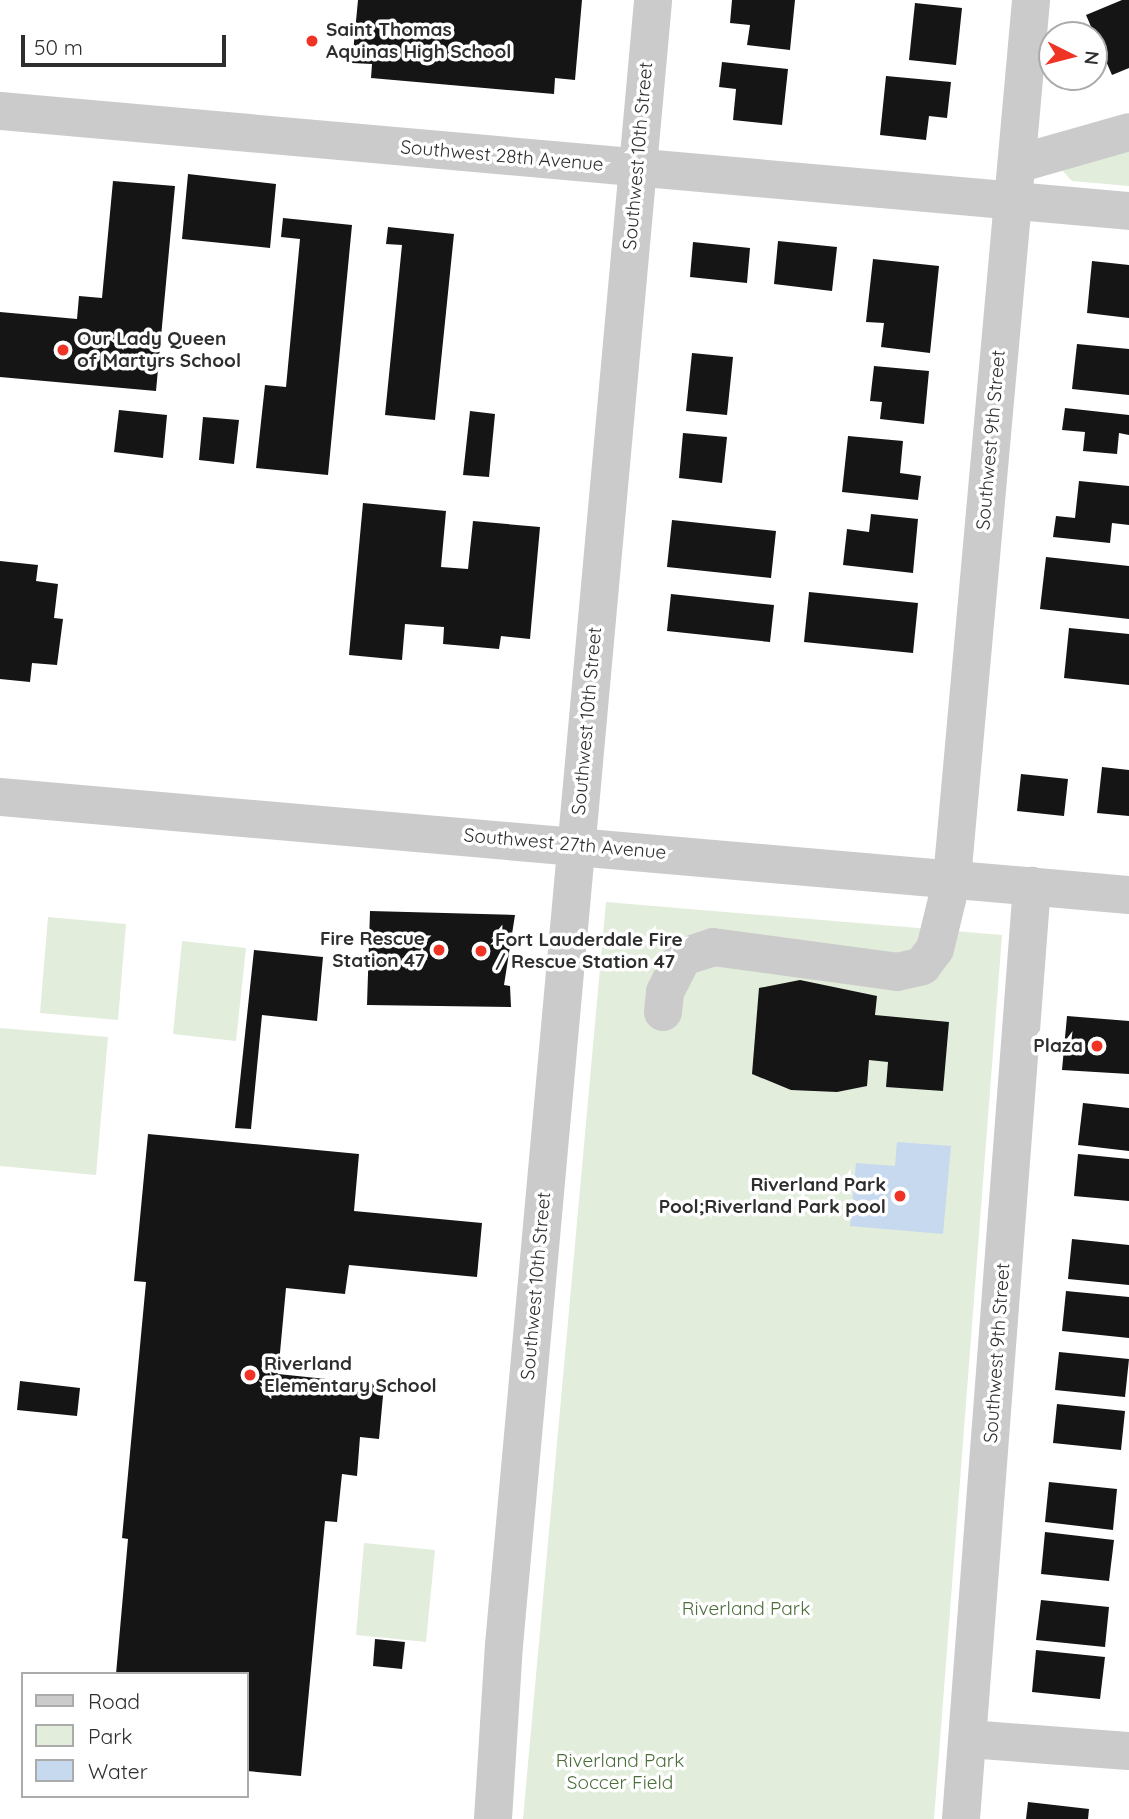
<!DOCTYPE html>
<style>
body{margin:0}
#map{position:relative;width:1129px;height:1819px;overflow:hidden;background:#fff;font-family:Quicksand,sans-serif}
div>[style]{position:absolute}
.green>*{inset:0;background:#e2eddb}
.water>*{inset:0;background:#c6d9ee}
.building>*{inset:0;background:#151515}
.minor>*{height:38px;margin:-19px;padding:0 19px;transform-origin:19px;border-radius:19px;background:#cbcbcb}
.dots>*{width:19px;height:19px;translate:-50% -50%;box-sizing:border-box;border:4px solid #fff;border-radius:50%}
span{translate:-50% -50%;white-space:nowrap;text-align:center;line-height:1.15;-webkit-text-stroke:7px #fff;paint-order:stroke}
.poi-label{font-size:19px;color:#2e2e2e;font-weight:700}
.left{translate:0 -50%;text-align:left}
.right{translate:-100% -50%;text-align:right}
.street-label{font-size:19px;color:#2e2e2e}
.park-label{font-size:19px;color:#4a6d39}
.legend{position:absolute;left:21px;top:1672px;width:228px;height:126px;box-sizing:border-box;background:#fff;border:2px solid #ababab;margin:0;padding:9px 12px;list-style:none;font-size:21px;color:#2e2e2e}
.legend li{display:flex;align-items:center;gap:14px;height:35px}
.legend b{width:35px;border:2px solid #ababab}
.north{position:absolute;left:1038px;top:21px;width:70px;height:70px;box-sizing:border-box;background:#fff;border:2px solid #ababab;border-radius:50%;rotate:96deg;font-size:19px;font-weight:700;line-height:28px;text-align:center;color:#2e2e2e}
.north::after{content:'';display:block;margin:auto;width:24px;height:32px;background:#ef3426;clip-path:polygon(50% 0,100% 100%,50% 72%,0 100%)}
.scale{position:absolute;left:21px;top:35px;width:205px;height:32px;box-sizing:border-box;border:4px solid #2e2e2e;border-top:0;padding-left:9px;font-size:21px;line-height:24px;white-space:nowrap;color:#2e2e2e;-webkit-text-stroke:5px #fff;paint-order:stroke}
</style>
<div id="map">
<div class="green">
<div style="clip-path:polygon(1129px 151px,1129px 186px,1072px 181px,1062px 170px)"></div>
<div style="clip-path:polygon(606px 902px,1002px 935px,934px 1819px,523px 1819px)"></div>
<div style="clip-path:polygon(48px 917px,126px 924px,118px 1020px,40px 1013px)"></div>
<div style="clip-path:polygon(182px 941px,246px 948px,236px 1041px,173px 1034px)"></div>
<div style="clip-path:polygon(0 1028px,108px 1037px,96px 1175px,0 1166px)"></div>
<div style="clip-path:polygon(364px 1543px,435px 1550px,426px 1642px,356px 1635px)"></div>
</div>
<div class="water">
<div style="clip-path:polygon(897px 1142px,951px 1146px,943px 1234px,850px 1226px,856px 1163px,895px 1166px)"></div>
</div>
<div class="building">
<div style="clip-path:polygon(358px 0,582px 0,575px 80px,555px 78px,554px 94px,371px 78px,372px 64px,352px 63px)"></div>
<div style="clip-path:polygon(732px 0,795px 0,790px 50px,747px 45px,750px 25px,730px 23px)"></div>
<div style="clip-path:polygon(1122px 0,1129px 0,1129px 68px,1112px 75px,1086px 15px)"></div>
<div style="clip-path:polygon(915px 3px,962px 8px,956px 65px,909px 60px)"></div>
<div style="clip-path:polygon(722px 62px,788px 69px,782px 125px,733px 120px,736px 89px,719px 87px)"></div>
<div style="clip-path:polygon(886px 76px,951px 82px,947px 118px,929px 116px,926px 140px,880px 135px)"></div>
<div style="clip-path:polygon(188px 174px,276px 184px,270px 248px,182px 239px)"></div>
<div style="clip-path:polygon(113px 181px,175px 186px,156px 391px,0 377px,0 312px,77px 319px,79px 296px,102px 298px)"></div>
<div style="clip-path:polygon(283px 218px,352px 225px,328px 475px,256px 468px,265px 385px,286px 387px,300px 239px,281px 237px)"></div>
<div style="clip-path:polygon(388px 227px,454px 234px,435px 420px,385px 415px,402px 245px,386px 244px)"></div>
<div style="clip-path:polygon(778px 241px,837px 247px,832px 291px,774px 284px)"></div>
<div style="clip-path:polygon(693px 242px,750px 248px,747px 283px,690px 277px)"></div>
<div style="clip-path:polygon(873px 259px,939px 266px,930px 353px,881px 347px,884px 323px,866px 322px)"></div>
<div style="clip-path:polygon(1092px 261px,1129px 265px,1129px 318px,1087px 313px)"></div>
<div style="clip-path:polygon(1077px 344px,1129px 349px,1129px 395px,1072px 389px)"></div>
<div style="clip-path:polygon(692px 353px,733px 357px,727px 415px,686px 411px)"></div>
<div style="clip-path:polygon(874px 366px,929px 371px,924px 424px,880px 419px,882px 402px,870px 401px)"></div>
<div style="clip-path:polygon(1065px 408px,1129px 415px,1129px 435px,1119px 433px,1117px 454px,1083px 451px,1085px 432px,1062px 430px)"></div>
<div style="clip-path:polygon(119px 410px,167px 415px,163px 458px,114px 452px)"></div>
<div style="clip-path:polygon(470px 411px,495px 414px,489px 477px,463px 475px)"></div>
<div style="clip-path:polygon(203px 417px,239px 420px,234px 464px,199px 460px)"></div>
<div style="clip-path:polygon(683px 433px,727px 437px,722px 483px,679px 478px)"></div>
<div style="clip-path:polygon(848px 436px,903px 441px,900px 473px,921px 476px,918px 500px,842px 492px)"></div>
<div style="clip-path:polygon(1079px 481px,1129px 486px,1129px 525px,1112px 523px,1110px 543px,1053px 537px,1056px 516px,1075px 518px)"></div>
<div style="clip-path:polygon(363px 503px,446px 511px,441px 567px,468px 569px,473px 521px,540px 527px,530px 639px,501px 636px,499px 649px,443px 644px,444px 627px,405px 624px,402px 660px,349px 655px)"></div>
<div style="clip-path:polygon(871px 514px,918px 519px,913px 573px,843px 565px,847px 529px,869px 532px)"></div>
<div style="clip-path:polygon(672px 520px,776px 531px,771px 578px,667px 567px)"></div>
<div style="clip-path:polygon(1046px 557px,1129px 566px,1129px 619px,1040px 609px)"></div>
<div style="clip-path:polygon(0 561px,38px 565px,36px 581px,58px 584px,54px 618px,63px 619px,57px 665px,32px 663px,30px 682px,0 679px)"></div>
<div style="clip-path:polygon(809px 592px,918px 603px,913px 653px,804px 642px)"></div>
<div style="clip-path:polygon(671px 594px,774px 605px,770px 642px,667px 631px)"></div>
<div style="clip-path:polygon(1069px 628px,1129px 634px,1129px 685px,1064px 678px)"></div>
<div style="clip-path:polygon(1102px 767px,1129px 770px,1129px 816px,1097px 813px)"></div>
<div style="clip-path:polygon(1021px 774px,1068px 779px,1064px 816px,1017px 811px)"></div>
<div style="clip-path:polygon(370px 911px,515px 915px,504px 985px,510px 986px,511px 1007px,367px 1005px)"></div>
<div style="clip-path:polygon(254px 950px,323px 957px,317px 1021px,262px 1015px,251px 1129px,235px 1128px)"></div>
<div style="clip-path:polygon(800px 980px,877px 996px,875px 1015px,949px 1022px,943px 1091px,886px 1087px,888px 1062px,869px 1060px,867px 1086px,837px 1092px,791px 1090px,752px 1074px,759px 988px)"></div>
<div style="clip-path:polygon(1067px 1016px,1129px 1021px,1129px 1074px,1062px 1070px)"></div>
<div style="clip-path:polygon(1083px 1103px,1129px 1108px,1129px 1151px,1078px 1145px)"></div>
<div style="clip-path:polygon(148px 1134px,359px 1154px,354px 1211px,482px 1223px,477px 1277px,349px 1265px,345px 1294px,286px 1288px,278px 1374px,384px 1385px,379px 1439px,360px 1437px,357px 1476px,342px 1474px,337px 1522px,325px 1521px,301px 1776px,247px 1771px,247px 1674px,116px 1674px,128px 1539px,122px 1538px,146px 1282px,134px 1281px)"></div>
<div style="clip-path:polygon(1078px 1154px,1129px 1159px,1129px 1201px,1074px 1196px)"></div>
<div style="clip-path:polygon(1072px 1239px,1129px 1245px,1129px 1285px,1068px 1279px)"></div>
<div style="clip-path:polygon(1066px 1291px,1129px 1297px,1129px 1338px,1062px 1331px)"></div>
<div style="clip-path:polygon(1059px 1352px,1129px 1359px,1125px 1397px,1055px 1390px)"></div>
<div style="clip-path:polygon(20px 1381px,80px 1388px,77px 1416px,17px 1410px)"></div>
<div style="clip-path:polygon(1057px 1404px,1125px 1411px,1121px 1450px,1053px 1443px)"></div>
<div style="clip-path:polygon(1049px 1482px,1117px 1489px,1113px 1530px,1045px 1522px)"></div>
<div style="clip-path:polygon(1045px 1532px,1114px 1540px,1109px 1581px,1041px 1574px)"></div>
<div style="clip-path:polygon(1041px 1600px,1109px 1607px,1105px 1647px,1036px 1640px)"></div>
<div style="clip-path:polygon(375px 1639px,405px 1642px,402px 1669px,373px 1666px)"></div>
<div style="clip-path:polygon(1036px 1650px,1105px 1657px,1100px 1699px,1032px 1692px)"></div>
<div style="clip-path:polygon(1028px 1802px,1089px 1809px,1088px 1819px,1026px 1819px)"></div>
</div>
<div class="minor">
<div style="left:0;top:111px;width:1133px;rotate:5.06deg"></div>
<div style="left:1017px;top:164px;width:116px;rotate:-15.9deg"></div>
<div style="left:0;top:797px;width:1133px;rotate:4.96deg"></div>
<div style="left:663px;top:1012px;width:20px;rotate:-84deg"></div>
<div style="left:665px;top:992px;width:39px;rotate:-63deg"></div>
<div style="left:683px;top:957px;width:32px;rotate:-18deg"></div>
<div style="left:713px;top:947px;width:186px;rotate:7.7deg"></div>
<div style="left:897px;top:972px;width:26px;rotate:-13deg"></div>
<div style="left:922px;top:966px;width:21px;rotate:-53deg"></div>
<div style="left:935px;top:949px;width:72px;rotate:-76.3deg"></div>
<div style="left:952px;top:879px;width:883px;rotate:-84.86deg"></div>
<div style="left:968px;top:1739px;width:161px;rotate:4.3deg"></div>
<div style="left:493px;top:1819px;width:174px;rotate:-86.4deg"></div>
<div style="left:504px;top:1645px;width:1652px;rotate:-84.82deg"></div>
<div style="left:961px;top:1819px;width:936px;rotate:-85.65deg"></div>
</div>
<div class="dots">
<div style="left:312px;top:41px;background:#ef3426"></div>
<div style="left:63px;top:350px;background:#ef3426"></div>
<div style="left:439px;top:950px;background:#ef3426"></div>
<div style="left:481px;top:951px;background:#ef3426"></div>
<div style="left:1097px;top:1046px;background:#ef3426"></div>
<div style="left:900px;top:1196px;background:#ef3426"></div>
<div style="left:250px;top:1375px;background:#ef3426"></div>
</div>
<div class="poi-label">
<span class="left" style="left:326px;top:41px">Saint Thomas<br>Aquinas High School</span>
<span class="left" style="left:77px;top:350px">Our Lady Queen<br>of Martyrs School</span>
<span class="right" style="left:425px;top:950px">Fire Rescue<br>Station 47</span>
<span class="left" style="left:495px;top:951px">Fort Lauderdale Fire<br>/ Rescue Station 47</span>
<span class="right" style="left:1083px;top:1046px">Plaza</span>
<span class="right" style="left:886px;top:1196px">Riverland Park<br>Pool;Riverland Park pool</span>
<span class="left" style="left:264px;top:1375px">Riverland<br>Elementary School</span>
</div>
<div class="street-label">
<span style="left:502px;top:156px;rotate:5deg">Southwest 28th Avenue</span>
<span style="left:638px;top:156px;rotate:-85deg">Southwest 10th Street</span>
<span style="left:991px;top:440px;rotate:-85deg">Southwest 9th Street</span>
<span style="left:587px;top:721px;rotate:-85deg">Southwest 10th Street</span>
<span style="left:565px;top:844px;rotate:5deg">Southwest 27th Avenue</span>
<span style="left:536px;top:1286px;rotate:-85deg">Southwest 10th Street</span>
<span style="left:997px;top:1353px;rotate:-86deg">Southwest 9th Street</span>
</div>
<div class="park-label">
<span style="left:746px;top:1609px">Riverland Park</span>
<span style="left:620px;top:1772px">Riverland Park<br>Soccer Field</span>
</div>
<ul class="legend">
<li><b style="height:9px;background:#cbcbcb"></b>Road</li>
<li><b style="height:19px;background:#e2eddb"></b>Park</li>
<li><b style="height:19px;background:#c6d9ee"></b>Water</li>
</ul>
<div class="north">N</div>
<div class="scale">50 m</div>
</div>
